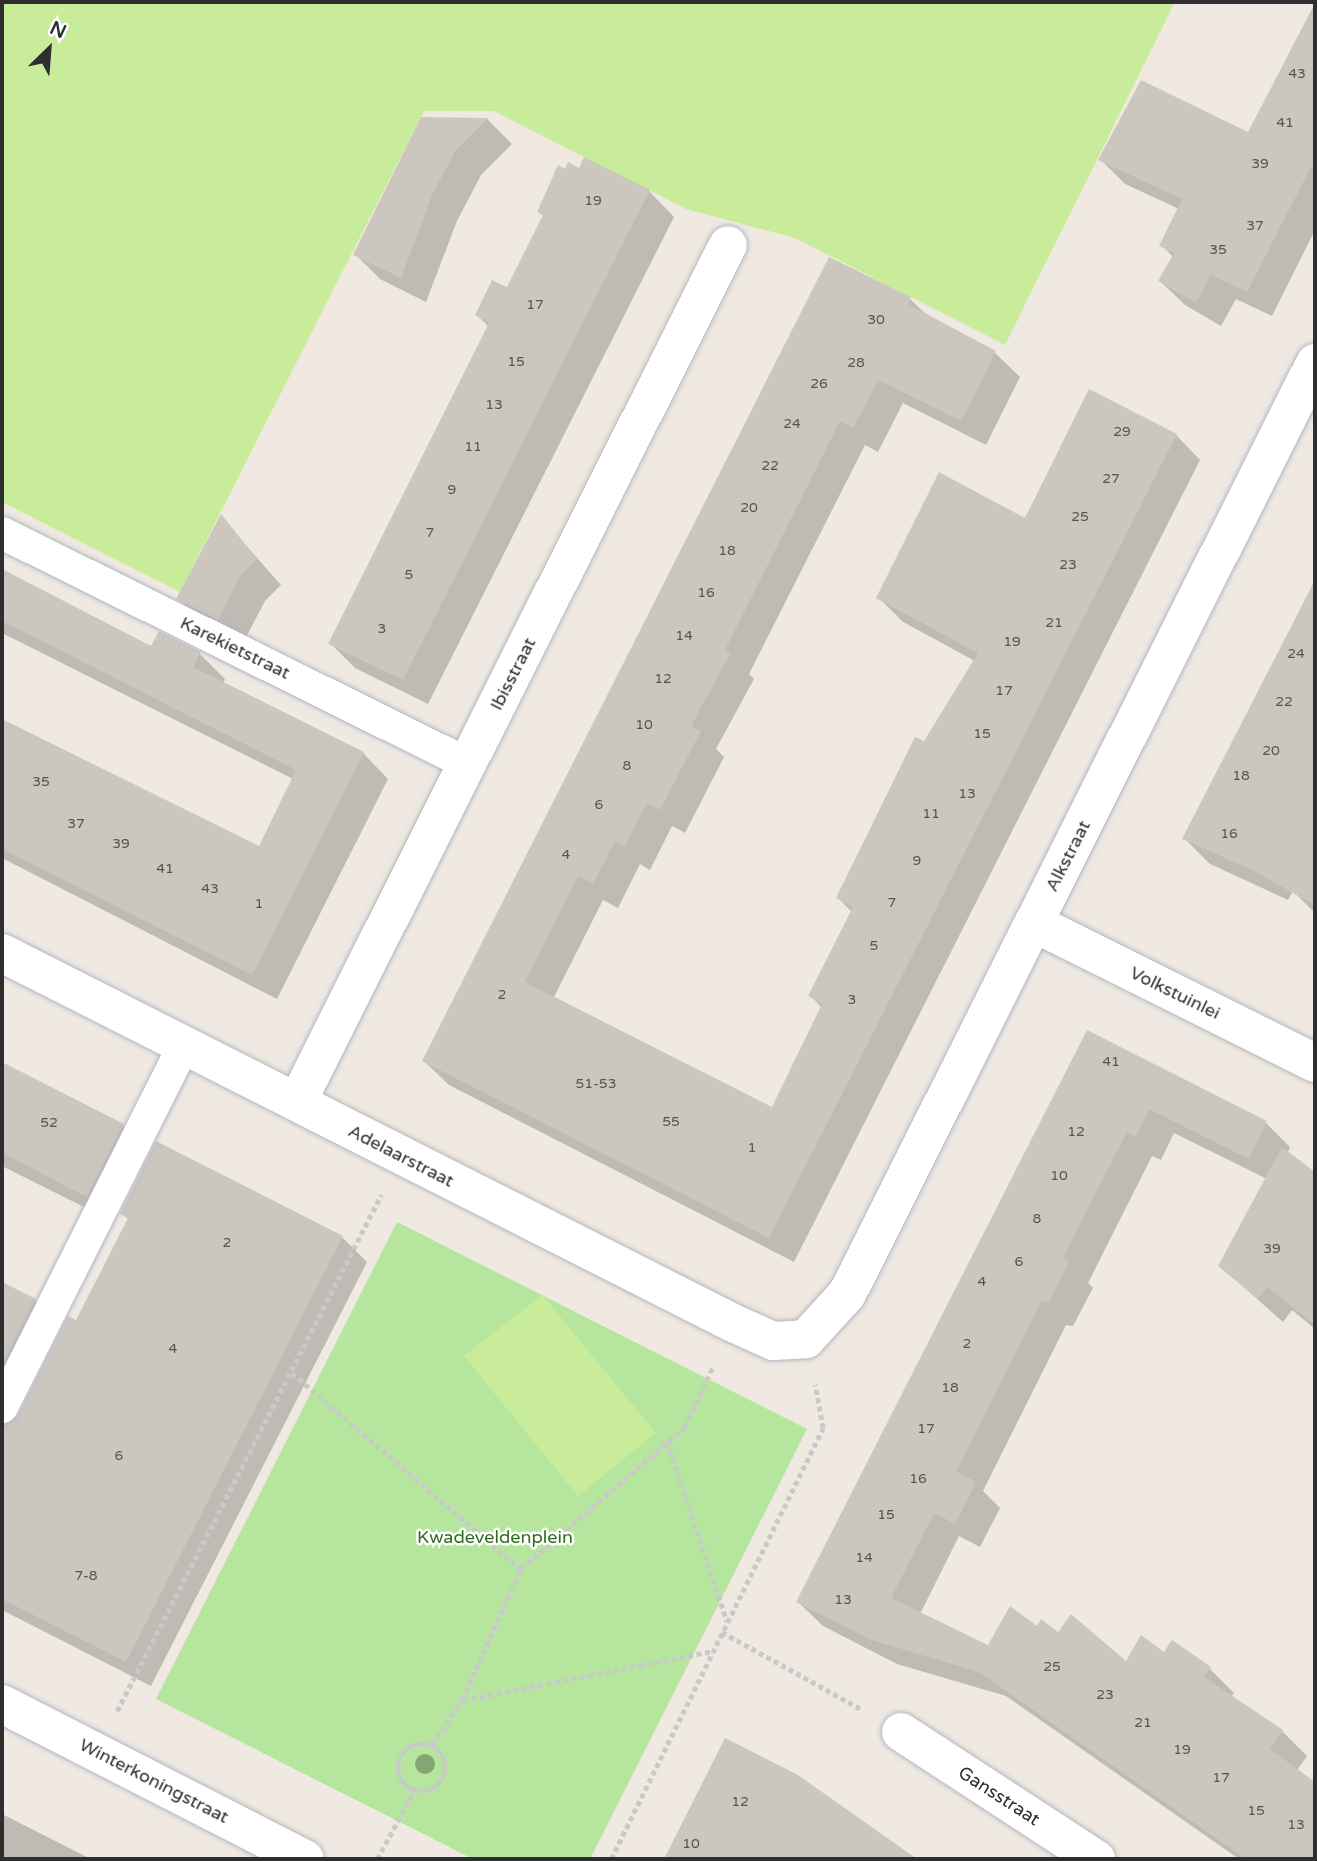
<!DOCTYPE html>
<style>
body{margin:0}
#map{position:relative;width:1317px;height:1861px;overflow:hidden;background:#efe9e1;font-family:"Varela Round",sans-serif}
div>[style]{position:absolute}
.green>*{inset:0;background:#b6e59e}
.pitch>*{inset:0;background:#c9ec9a}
.shadow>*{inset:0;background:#0003}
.building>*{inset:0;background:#cbc7bf}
.path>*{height:4.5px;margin-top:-2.25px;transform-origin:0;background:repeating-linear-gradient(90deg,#c9c9c9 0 5px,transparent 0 8.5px)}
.path>.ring{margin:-2.25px;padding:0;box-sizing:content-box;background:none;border:4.5px solid #c9c9c9;border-radius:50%}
.roads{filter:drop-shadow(0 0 2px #b4b7c1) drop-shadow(0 0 2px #b4b7c1)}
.service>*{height:32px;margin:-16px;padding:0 16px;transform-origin:16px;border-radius:16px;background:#fff}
.minor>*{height:38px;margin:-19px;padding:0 19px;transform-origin:19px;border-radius:19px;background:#fff}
.trees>*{width:20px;height:20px;margin:-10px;border-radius:50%;background:#84a574}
span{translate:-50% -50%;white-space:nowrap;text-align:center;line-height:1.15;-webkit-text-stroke:5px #fff;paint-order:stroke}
.number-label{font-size:14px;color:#555452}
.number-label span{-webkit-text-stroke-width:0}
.street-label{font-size:18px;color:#2e2e2e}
.park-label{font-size:18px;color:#2c6e1b}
.frame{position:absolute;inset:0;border:4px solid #2e2e2e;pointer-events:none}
.north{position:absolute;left:14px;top:14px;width:70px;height:70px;-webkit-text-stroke:5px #fff;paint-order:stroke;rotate:25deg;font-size:19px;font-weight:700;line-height:28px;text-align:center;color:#2e2e2e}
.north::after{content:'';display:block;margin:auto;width:24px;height:32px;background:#2e2e2e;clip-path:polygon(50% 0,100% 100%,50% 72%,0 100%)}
</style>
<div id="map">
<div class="green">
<div style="clip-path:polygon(397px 1222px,807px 1429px,590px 1859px,473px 1859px,156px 1699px)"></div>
</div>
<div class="pitch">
<div style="clip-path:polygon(2px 2px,1175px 2px,1005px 345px,795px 238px,686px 209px,494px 111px,424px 111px,180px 592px,2px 502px)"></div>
<div style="clip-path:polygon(542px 1295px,656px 1433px,578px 1496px,464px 1356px)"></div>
</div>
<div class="shadow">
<div style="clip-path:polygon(1315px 4px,1315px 230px,1272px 316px,1236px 299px,1221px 326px,1185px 305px,1160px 281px,1173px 257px,1162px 245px,1179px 209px,1125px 184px,1100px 159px,1249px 134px)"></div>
<div style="clip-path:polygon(422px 119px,487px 119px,512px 144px,481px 175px,457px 221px,426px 302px,380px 279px,355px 254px)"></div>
<div style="clip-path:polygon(580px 170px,649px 191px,674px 217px,428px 704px,355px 668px,330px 643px,489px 327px,477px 315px,508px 289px,544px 217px,539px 212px,566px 171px)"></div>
<div style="clip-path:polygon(830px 259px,910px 299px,929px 317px,995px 353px,1020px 377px,986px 445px,903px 403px,878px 452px,865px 445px,749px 674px,754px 679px,716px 749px,724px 757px,685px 833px,672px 826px,650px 870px,640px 864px,618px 908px,603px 900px,553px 999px,773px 1110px,822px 1008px,810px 995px,852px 912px,838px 898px,975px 661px,903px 622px,878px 597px,1176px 435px,1200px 460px,794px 1262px,449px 1085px,424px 1061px)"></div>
<div style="clip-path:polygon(221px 517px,281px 585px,265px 601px,243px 643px,203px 623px,178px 598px)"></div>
<div style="clip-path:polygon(2px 571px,152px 648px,200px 654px,225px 679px,223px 683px,363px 753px,388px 779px,277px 999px,2px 858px,2px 721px,260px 848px,293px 779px,2px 633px)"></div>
<div style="clip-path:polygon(1315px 582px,1315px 847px,1293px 890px,1315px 863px,1315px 913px,1293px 891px,1288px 900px,1210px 864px,1185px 839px)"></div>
<div style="clip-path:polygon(1088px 1032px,1266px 1123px,1290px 1147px,1287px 1154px,1315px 1175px,1315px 1329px,1292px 1310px,1283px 1322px,1220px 1266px,1267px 1179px,1174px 1133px,1161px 1160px,1152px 1156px,1088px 1283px,1093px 1288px,1073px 1326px,1066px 1325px,983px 1491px,1000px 1508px,980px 1547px,959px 1536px,920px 1614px,989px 1647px,1037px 1628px,1127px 1664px,1164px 1654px,1209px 1668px,1234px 1693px,1231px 1697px,1282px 1731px,1307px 1756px,1297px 1770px,1315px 1787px,1315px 1859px,1239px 1859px,1006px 1696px,897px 1664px,823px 1626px,798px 1602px)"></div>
<div style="clip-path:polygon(2px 1064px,123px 1126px,148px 1151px,112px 1221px,2px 1166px)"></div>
<div style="clip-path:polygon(122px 1213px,342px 1237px,367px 1262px,151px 1686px,2px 1610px,2px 1469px,129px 1220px)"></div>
<div style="clip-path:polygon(2px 1284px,35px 1301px,60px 1326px,2px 1388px)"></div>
<div style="clip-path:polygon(726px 1741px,898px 1848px,909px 1859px,823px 1859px,810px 1851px,805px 1859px,665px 1859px)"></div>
<div style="clip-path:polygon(2px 1814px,91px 1859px,2px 1859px)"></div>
</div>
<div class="building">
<div style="clip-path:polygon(1315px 3px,1315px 159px,1247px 292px,1211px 275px,1196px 303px,1158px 281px,1174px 253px,1159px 246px,1182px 199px,1098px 160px,1141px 80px,1248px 132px)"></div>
<div style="clip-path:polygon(421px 117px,488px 118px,456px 150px,432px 195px,401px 278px,353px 255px)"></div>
<div style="clip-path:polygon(584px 157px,650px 190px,403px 680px,328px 644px,489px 323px,475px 315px,492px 280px,507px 287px,543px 215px,537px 212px,558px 165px,565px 169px,568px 162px,579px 168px)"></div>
<div style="clip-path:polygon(829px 257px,911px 297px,908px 304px,996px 351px,961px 421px,878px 380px,853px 428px,840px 421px,725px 650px,731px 652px,691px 726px,701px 731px,660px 810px,647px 803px,625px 847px,615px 841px,593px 884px,578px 876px,525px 982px,772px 1107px,822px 1004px,808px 996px,853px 907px,836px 898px,915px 737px,924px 741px,978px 653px,876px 598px,939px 472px,1025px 518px,1089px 389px,1177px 434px,769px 1238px,422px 1061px)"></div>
<div style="clip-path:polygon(221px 514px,257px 559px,240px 576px,218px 620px,176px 599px)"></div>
<div style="clip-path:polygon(2px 569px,151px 646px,159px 631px,201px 652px,193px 667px,364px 752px,252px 975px,2px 849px,2px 719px,259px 846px,296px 770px,2px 621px)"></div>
<div style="clip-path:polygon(1315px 580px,1315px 905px,1248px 868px,1182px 839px)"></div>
<div style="clip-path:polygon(1087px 1030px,1267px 1121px,1249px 1159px,1149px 1109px,1136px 1137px,1127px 1132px,1063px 1258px,1069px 1261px,1049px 1303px,1041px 1301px,956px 1471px,976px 1482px,955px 1524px,934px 1513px,891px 1598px,988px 1645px,1010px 1606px,1037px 1626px,1041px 1619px,1058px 1632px,1071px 1614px,1126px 1661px,1141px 1635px,1164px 1652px,1172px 1640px,1211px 1667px,1204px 1677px,1283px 1730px,1270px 1749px,1315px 1782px,1315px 1859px,1246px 1859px,979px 1672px,871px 1640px,796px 1602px)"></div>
<div style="clip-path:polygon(2px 1062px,124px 1124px,87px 1197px,2px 1153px)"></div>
<div style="clip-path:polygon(156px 1141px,343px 1236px,126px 1662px,2px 1599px,2px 1425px,18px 1415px,68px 1316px,76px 1320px,128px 1218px,120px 1214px)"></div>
<div style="clip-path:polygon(1282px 1147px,1315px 1172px,1315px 1325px,1267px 1287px,1258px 1299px,1218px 1266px)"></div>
<div style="clip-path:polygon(2px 1282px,36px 1299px,2px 1367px)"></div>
<div style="clip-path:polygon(725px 1738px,798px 1775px,917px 1859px,664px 1859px)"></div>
</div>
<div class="path">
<div style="left:292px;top:1373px;width:301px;rotate:40.6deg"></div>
<div style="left:667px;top:1442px;width:189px;rotate:71.5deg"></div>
<div style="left:722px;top:1632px;width:159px;rotate:29deg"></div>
<div style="left:463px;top:1700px;width:254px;rotate:-11.1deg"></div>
<div style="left:117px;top:1711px;width:580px;rotate:-62.9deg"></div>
<div class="ring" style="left:398px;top:1744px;width:43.5px;height:43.5px"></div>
<div style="left:432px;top:1745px;width:54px;rotate:-56.3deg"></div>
<div style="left:462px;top:1700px;width:144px;rotate:-65.8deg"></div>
<div style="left:521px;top:1569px;width:217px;rotate:-40.9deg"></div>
<div style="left:685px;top:1427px;width:67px;rotate:-65.3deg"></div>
<div style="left:377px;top:1859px;width:77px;rotate:-61.4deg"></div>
<div style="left:425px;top:1859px;width:15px"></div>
<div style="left:611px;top:1859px;width:480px;rotate:-63.8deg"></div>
<div style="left:823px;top:1428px;width:44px;rotate:-100.5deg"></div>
</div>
<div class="roads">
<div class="service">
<div style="left:2px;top:533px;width:520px;rotate:26.37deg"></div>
<div style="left:2px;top:1407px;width:405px;rotate:-63.3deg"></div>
</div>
<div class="minor">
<div style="left:1034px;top:923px;width:314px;rotate:26.5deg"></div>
<div style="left:2px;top:953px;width:819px;rotate:26.85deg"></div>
<div style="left:733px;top:1323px;width:44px;rotate:24.2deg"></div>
<div style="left:773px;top:1341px;width:33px;rotate:-3deg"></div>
<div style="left:806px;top:1339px;width:61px;rotate:-47.7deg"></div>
<div style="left:847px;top:1294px;width:1042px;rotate:-63.31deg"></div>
<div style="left:297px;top:1102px;width:959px;rotate:-63.3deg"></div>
<div style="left:2px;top:1704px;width:340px;rotate:27.1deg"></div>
<div style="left:901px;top:1732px;width:233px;rotate:33.1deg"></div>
</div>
</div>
<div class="trees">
<div style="left:425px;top:1764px"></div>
</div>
<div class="number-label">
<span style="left:1297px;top:74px">43</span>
<span style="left:1285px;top:123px">41</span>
<span style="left:1260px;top:164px">39</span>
<span style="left:593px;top:201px">19</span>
<span style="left:1255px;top:226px">37</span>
<span style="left:1218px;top:250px">35</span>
<span style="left:535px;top:305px">17</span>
<span style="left:876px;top:320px">30</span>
<span style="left:516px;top:362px">15</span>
<span style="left:856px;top:363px">28</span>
<span style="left:819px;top:384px">26</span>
<span style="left:494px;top:405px">13</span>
<span style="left:792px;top:424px">24</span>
<span style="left:1122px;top:432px">29</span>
<span style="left:473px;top:447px">11</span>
<span style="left:770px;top:466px">22</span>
<span style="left:1111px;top:479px">27</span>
<span style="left:452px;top:490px">9</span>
<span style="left:749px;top:508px">20</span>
<span style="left:1080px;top:517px">25</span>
<span style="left:430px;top:533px">7</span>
<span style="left:727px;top:551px">18</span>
<span style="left:1068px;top:565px">23</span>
<span style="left:409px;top:575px">5</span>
<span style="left:706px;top:593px">16</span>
<span style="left:1054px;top:623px">21</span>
<span style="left:382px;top:629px">3</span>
<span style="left:684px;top:636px">14</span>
<span style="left:1012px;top:642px">19</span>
<span style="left:1296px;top:654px">24</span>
<span style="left:663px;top:679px">12</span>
<span style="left:1004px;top:691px">17</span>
<span style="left:1284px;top:702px">22</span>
<span style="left:644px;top:725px">10</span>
<span style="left:982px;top:734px">15</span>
<span style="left:1271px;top:751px">20</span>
<span style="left:627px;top:766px">8</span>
<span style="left:1241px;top:776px">18</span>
<span style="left:41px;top:782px">35</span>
<span style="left:967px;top:794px">13</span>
<span style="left:599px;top:805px">6</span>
<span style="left:931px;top:814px">11</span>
<span style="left:76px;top:824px">37</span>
<span style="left:1229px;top:834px">16</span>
<span style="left:121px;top:844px">39</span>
<span style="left:566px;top:855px">4</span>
<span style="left:917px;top:861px">9</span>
<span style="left:165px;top:869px">41</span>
<span style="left:210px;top:889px">43</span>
<span style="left:892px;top:903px">7</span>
<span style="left:259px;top:904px">1</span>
<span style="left:874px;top:946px">5</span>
<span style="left:502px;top:995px">2</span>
<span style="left:852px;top:1000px">3</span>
<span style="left:1111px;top:1062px">41</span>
<span style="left:596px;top:1084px">51-53</span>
<span style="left:671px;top:1122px">55</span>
<span style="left:49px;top:1123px">52</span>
<span style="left:1076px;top:1132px">12</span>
<span style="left:752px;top:1148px">1</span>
<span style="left:1059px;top:1176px">10</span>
<span style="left:1037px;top:1219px">8</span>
<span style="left:227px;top:1243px">2</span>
<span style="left:1272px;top:1249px">39</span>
<span style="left:1019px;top:1262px">6</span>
<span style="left:982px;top:1282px">4</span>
<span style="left:967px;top:1344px">2</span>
<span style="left:173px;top:1349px">4</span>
<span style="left:950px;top:1388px">18</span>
<span style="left:926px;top:1429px">17</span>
<span style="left:119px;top:1456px">6</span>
<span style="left:918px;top:1479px">16</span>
<span style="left:886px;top:1515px">15</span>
<span style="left:864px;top:1558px">14</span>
<span style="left:86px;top:1576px">7-8</span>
<span style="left:843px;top:1600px">13</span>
<span style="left:1052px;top:1667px">25</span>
<span style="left:1105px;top:1695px">23</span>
<span style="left:1143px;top:1723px">21</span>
<span style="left:1182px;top:1750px">19</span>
<span style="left:1221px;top:1778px">17</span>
<span style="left:740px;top:1802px">12</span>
<span style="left:1256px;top:1811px">15</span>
<span style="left:1296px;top:1825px">13</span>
<span style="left:691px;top:1844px">10</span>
</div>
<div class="street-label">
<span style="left:235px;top:648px;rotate:26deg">Karekietstraat</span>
<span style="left:513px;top:674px;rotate:-63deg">Ibisstraat</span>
<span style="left:1068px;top:856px;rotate:-63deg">Alkstraat</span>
<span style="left:1175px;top:993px;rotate:26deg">Volkstuinlei</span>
<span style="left:401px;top:1156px;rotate:27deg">Adelaarstraat</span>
<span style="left:154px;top:1781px;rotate:27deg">Winterkoningstraat</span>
<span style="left:999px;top:1796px;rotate:33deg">Gansstraat</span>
</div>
<div class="park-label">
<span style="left:495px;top:1537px">Kwadeveldenplein</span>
</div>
<div class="frame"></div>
<div class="north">N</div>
</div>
